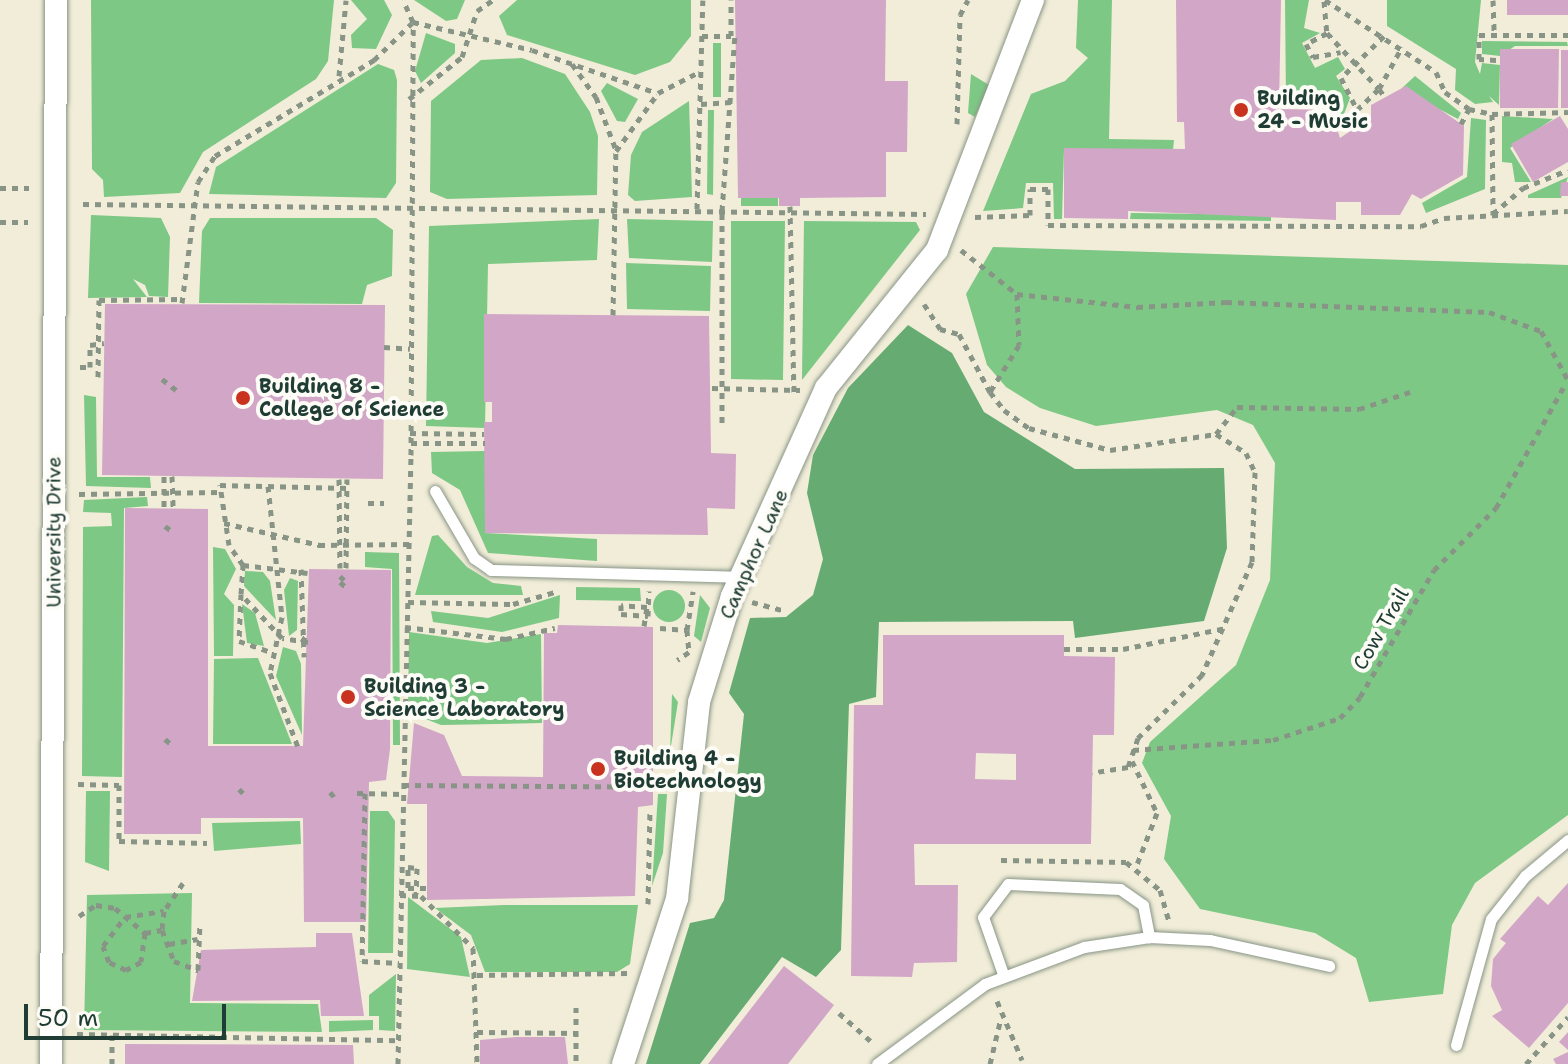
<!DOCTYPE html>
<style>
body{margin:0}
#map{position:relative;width:1568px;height:1064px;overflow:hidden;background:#f1edd8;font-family:"Shantell Sans",sans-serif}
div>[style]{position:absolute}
.green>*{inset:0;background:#7ec885}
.round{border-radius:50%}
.forest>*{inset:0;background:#66ac72}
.building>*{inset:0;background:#d2a6c7}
.path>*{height:5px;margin-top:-2.5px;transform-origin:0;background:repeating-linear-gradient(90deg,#889586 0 6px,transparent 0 12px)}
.roads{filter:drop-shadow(0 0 2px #889586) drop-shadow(0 0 2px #889586)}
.service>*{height:11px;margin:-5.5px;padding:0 5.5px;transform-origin:5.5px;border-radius:5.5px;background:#fff}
.minor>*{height:22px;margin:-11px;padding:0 11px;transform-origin:11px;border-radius:11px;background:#fff}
.path-bridge>*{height:5px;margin-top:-2.5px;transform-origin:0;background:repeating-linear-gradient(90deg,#889586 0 6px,transparent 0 12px)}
.dots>*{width:22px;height:22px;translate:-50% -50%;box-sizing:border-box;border:4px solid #fdfcf7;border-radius:50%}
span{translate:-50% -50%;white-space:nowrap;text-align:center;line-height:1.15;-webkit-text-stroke:8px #fdfcf7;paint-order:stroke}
.poi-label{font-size:20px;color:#1f3d34;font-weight:700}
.left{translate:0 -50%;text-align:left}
.street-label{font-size:20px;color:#1f3d34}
.scale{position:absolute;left:24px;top:1004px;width:202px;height:36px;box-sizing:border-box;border:4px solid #1f3d34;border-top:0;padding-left:10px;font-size:24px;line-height:28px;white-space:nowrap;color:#1f3d34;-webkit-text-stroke:6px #fdfcf7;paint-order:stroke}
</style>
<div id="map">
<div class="green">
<div style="clip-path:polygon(91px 0,334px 0,328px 61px,316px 79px,203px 152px,180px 193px,104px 197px,103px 180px,92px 169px)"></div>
<div style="clip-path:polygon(351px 0,384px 0,392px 15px,376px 49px,352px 48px,351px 35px,367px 19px)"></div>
<div style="clip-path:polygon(414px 0,465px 0,457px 19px,446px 21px)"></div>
<div style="clip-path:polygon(517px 0,691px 0,691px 36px,670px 62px,635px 75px,507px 35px,499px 16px)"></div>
<div style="clip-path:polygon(1078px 0,1112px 0,1109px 139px,1174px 140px,1173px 150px,1064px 150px,1062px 219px,1054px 219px,1053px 183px,1026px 183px,1023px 208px,983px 211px,1031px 94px,1065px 81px,1088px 58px,1076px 48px)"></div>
<div style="clip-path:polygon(1285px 0,1309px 0,1304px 28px,1320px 33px,1302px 43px,1315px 68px,1338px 57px,1345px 69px,1336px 76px,1350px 98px,1341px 122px,1336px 102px,1286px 101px)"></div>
<div style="clip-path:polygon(1387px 0,1481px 0,1475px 62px,1480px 74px,1482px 63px,1500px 65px,1499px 105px,1489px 96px,1493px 102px,1475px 104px,1455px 90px,1456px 69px,1387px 26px)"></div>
<div style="clip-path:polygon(426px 33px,455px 44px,455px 53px,421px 83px,415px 71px)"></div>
<div style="clip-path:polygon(1482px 41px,1567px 42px,1568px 46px,1515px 46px,1500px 56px,1482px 54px)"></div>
<div style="clip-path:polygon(713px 43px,721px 43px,721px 97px,713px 97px)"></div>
<div style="clip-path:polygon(522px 58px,565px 74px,590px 112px,598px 136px,597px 195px,447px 199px,430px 192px,431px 101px,481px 60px)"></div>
<div style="clip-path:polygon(378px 64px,394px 70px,397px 80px,396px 183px,386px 198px,209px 194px,216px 167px)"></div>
<div style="clip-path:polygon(971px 74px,989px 85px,975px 117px,968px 113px)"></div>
<div style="clip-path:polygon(1415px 76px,1461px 113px,1458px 119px,1401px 89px)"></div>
<div style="clip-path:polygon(607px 83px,638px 99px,625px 122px,617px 121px,601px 91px)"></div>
<div style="clip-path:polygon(689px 101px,692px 197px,635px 201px,628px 195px,631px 155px,642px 132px)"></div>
<div style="clip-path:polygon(708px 110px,714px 110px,713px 195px,707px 194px)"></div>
<div style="clip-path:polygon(1502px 116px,1553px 119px,1510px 148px,1531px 182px,1515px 182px,1512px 163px,1502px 162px)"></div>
<div style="clip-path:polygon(1471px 118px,1486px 120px,1485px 189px,1426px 213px,1422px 203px,1467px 177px)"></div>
<div style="clip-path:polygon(1568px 177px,1561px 198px,1528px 198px,1528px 195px)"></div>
<div style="clip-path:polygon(741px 198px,778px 198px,778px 206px,741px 206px)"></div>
<div style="clip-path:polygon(1131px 213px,1271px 215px,1271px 221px,1130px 219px)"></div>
<div style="clip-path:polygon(91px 215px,161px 218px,170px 237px,168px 297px,149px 296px,145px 285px,133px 279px,147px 297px,88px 298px)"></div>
<div style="clip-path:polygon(210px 218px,376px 218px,393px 230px,392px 276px,367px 285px,362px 304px,199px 303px,202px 231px)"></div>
<div style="clip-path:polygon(599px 219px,597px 260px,488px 264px,485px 428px,426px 426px,429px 226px)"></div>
<div style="clip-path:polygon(627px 219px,713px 221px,712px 262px,629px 258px)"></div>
<div style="clip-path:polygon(731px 221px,785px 221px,783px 380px,731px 379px)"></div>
<div style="clip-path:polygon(804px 221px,916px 222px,920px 230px,802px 380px)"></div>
<div style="clip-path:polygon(993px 247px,1568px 265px,1568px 815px,1475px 883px,1452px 925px,1443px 994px,1369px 1002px,1356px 958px,1315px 933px,1200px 909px,1164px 859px,1171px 816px,1142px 763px,1150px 742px,1236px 665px,1270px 580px,1275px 463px,1253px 425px,1217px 410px,1096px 426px,1040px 408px,1006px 387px,987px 365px,966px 294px)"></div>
<div style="clip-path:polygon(626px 263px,711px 266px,710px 311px,627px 309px)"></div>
<div style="clip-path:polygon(84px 395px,96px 397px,97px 477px,150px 477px,151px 488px,86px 486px)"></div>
<div style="clip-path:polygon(485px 451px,485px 533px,597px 539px,597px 561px,488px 553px,460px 490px,432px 473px,431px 452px)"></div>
<div style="clip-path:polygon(147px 497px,148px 506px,124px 508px,122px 777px,82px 776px,83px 527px,112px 526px,111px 513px,83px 512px,84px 500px)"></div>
<div style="clip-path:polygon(438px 535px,467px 567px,493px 583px,521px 586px,523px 595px,415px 595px,432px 536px)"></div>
<div style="clip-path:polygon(213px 547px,225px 549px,236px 569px,224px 594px,234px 605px,233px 656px,214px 656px)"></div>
<div style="clip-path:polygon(365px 552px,399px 553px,400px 745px,393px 745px,392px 569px,365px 567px)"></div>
<div style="clip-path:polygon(245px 571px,263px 572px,270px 581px,276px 620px,244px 586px)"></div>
<div style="clip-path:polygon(290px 578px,298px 581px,297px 630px,289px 636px,284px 590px)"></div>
<div style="clip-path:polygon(576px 587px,640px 588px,641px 601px,576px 600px)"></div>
<div class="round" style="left:653px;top:590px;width:32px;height:32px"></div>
<div style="clip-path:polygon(560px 595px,559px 618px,502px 632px,433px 622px,431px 611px,488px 618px)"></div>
<div style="clip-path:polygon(700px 595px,710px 608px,701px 642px,694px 636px)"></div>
<div style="clip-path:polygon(242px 604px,255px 613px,264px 646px,247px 643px)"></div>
<div style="clip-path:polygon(409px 632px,487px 643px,541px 634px,542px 723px,441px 725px,408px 712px)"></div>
<div style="clip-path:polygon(283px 647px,296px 651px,301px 664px,302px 735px,276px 676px)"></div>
<div style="clip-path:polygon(258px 658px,292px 744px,213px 744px,214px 659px)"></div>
<div style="clip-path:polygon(672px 694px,678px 702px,670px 752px)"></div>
<div style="clip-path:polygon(86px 791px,110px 791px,109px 871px,85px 862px)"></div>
<div style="clip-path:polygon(658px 794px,667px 794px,663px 853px,652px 886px)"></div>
<div style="clip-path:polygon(370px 811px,388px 811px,395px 821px,393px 953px,368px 953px)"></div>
<div style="clip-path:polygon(300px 821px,301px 844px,214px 851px,212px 823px)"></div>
<div style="clip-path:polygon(192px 893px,190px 1003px,318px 1004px,322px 1032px,84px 1030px,87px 895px)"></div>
<div style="clip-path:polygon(408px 897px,461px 937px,470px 977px,407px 969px)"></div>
<div style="clip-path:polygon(504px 905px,638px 905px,630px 964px,617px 972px,485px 972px,471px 935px,435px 908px)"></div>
<div style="clip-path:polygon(396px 974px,395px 1031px,379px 1030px,379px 1016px,369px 1016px,369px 995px)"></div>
<div style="clip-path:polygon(373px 1020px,373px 1030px,329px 1032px,329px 1021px)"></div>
</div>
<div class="forest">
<div style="clip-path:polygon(908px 325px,952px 353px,984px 412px,1075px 469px,1224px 468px,1227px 548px,1204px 621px,1075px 638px,1073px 621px,879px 622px,876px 697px,849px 704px,841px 950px,816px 977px,782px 957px,700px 1064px,646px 1064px,690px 923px,714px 918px,724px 900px,744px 714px,729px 693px,750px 618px,786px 617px,813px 595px,823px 559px,807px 493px,813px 455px,848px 388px)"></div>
</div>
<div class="building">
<div style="clip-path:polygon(735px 0,886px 0,885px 81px,908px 81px,907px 152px,886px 152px,886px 197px,800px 198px,800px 206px,779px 206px,779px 198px,738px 198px)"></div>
<div style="clip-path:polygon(1176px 0,1281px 0,1279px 109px,1331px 110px,1340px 138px,1371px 117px,1371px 105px,1406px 86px,1464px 126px,1463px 175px,1421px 199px,1412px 194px,1400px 215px,1361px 215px,1361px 202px,1336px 202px,1336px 220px,1128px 211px,1128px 219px,1064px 218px,1064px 148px,1185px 149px,1184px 122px,1177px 122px)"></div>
<div style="clip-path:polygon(1507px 0,1568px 0,1568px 15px,1507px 15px)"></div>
<div style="clip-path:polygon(1500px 49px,1559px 49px,1558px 108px,1500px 108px)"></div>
<div style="clip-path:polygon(1561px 50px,1568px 50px,1568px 108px,1561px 108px)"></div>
<div style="clip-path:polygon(1560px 116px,1568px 129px,1568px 162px,1533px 182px,1511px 144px)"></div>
<div style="clip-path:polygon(1561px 182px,1568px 182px,1568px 196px,1560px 196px)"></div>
<div style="clip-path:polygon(105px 304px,385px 305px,383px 479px,102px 475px)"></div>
<div style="clip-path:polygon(484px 314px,709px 316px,711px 453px,736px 454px,735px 509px,707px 508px,708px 535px,485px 533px,484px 422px,492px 422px,492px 402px,484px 402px)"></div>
<div style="clip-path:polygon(125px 508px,208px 509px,208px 746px,303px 746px,309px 569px,391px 570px,390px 749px,386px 780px,369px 782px,366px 922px,304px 922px,303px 818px,201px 818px,201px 834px,124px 834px)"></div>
<div style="clip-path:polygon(558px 625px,653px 627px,653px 805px,638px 807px,635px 896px,427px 900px,427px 804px,407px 804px,414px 723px,444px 735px,462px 776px,543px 777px,544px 633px,557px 633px)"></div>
<div style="clip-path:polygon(evenodd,883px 635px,1064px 635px,1064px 656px,1115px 657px,1114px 735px,1093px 735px,1091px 844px,914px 844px,915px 885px,958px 885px,957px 962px,914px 963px,912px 977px,851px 976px,854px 705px,883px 705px,883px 635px,976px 753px,1016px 754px,1016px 780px,975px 779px,976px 753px)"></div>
<div style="clip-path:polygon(1568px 883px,1568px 1003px,1529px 1048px,1492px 1016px,1502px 1010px,1491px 986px,1493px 959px,1506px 943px,1500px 939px,1538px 896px,1548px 905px)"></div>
<div style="clip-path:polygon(316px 933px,352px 933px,364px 1016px,321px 1016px,320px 1000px,192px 1001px,201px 950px,316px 947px)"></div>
<div style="clip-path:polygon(784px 966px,834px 1005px,788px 1064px,708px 1064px)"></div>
<div style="clip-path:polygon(1568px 1032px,1568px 1050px,1559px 1042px)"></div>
<div style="clip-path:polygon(516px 1037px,565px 1037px,568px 1064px,480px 1064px,480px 1040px)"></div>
<div style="clip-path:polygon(125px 1044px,353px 1045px,354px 1064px,125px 1064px)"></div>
<div style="clip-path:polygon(1568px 1052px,1568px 1064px,1556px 1064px,1553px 1059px)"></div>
</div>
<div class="path">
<div style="left:1325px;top:0;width:132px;rotate:33deg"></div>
<div style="left:1436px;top:72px;width:22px;rotate:66deg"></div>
<div style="left:1445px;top:92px;width:29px;rotate:35deg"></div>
<div style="left:1469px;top:109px;width:24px;rotate:12deg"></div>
<div style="left:1492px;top:114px;width:101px;rotate:89.4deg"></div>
<div style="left:1493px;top:0;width:35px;rotate:88deg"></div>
<div style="left:1324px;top:1px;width:32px;rotate:85deg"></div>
<div style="left:1327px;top:33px;width:24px;rotate:152deg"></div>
<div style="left:1306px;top:44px;width:15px;rotate:62deg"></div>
<div style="left:1313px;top:57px;width:28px;rotate:-10deg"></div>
<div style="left:413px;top:22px;width:122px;rotate:13.2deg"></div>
<div style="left:532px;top:50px;width:132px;rotate:19deg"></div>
<div style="left:1327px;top:33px;width:76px;rotate:47.1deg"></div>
<div style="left:1379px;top:89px;width:48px;rotate:-61.3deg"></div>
<div style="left:702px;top:36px;width:29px"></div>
<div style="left:731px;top:36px;width:36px;rotate:-90deg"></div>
<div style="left:1384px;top:36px;width:60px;rotate:135.7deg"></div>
<div style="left:1341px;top:78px;width:36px;rotate:63deg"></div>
<div style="left:1357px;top:110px;width:30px;rotate:-44deg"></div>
<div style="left:1379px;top:89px;width:10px;rotate:53deg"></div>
<div style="left:1496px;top:60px;width:17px;rotate:-177deg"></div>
<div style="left:1479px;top:59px;width:24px;rotate:-90deg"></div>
<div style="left:1479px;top:35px;width:89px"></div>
<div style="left:572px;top:64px;width:41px;rotate:54deg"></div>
<div style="left:596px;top:97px;width:57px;rotate:69.3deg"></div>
<div style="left:339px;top:76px;width:76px;rotate:-84.7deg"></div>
<div style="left:409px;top:99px;width:68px;rotate:-38.4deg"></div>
<div style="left:462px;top:57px;width:48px;rotate:-71.9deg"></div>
<div style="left:477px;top:11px;width:19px;rotate:-35deg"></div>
<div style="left:701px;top:104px;width:30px;rotate:-4deg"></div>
<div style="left:1492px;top:114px;width:76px;rotate:-1.5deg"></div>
<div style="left:957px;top:124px;width:109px;rotate:-88.4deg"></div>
<div style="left:960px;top:15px;width:17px;rotate:-62deg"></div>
<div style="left:1337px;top:124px;width:24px;rotate:-35deg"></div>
<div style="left:1461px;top:124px;width:17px;rotate:-62deg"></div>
<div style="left:0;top:188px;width:29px"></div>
<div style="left:83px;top:204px;width:843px;rotate:0.68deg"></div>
<div style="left:790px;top:206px;width:186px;rotate:88.8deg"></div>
<div style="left:697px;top:209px;width:209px;rotate:-88.4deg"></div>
<div style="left:1493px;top:214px;width:40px;rotate:-41deg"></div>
<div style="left:1523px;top:188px;width:48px;rotate:-21.8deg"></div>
<div style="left:975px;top:217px;width:55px;rotate:-2.1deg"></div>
<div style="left:1030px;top:215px;width:26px;rotate:-90deg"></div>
<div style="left:1030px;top:189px;width:18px"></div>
<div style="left:1048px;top:189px;width:36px;rotate:90deg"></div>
<div style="left:1048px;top:225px;width:373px;rotate:0.2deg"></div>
<div style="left:1421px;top:226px;width:24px;rotate:-19deg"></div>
<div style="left:1444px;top:218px;width:124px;rotate:-3.2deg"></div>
<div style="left:0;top:222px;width:28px"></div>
<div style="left:961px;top:250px;width:71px;rotate:38.2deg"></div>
<div style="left:1017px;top:294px;width:51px;rotate:87.8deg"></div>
<div style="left:1019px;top:345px;width:55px;rotate:121.7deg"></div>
<div style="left:990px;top:392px;width:23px;rotate:52deg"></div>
<div style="left:1004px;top:410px;width:31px;rotate:36deg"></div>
<div style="left:1029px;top:428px;width:84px;rotate:15.2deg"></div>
<div style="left:1110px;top:450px;width:107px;rotate:-8.6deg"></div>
<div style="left:1216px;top:434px;width:36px;rotate:32deg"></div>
<div style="left:1246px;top:453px;width:21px;rotate:65deg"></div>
<div style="left:1255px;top:472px;width:90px;rotate:91.9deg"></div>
<div style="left:1252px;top:562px;width:124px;rotate:113.9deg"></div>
<div style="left:1202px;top:675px;width:90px;rotate:135.5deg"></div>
<div style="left:1138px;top:738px;width:31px;rotate:109deg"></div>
<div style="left:1128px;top:767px;width:36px;rotate:171deg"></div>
<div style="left:1017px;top:294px;width:121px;rotate:6.2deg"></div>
<div style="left:1137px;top:307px;width:89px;rotate:-3.2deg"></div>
<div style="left:1226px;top:302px;width:263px;rotate:2.2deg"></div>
<div style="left:1489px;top:312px;width:55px;rotate:20.1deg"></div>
<div style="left:1541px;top:331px;width:56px;rotate:61.1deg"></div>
<div style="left:182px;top:303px;width:122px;rotate:-82.5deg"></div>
<div style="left:198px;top:182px;width:31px;rotate:-57deg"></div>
<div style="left:215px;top:156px;width:186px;rotate:-31.1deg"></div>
<div style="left:374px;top:60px;width:53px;rotate:-44.2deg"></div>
<div style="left:924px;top:304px;width:30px;rotate:57deg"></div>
<div style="left:940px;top:329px;width:20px;rotate:15deg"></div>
<div style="left:959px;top:334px;width:66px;rotate:61.9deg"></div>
<div style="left:613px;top:315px;width:164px;rotate:-89deg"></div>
<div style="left:616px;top:151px;width:72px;rotate:-54.1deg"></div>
<div style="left:658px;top:93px;width:48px;rotate:-27.1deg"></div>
<div style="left:384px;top:347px;width:26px;rotate:4deg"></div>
<div style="left:80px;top:367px;width:10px"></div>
<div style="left:90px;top:367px;width:22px;rotate:-90deg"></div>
<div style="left:98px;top:377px;width:77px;rotate:-89.3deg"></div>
<div style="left:99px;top:300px;width:83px;rotate:-0.7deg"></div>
<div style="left:162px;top:379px;width:24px;rotate:38deg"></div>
<div style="left:712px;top:388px;width:88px;rotate:1.3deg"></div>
<div style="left:722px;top:423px;width:212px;rotate:-90deg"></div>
<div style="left:722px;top:211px;width:175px;rotate:-85.8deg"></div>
<div style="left:410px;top:433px;width:74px;rotate:0.8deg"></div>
<div style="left:1216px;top:434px;width:34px;rotate:-52deg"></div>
<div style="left:1237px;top:407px;width:122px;rotate:0.9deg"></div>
<div style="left:1359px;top:409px;width:54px;rotate:-18.4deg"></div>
<div style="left:411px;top:443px;width:74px"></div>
<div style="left:172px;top:476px;width:33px;rotate:88deg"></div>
<div style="left:268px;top:486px;width:132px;rotate:83.9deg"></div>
<div style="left:282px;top:617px;width:57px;rotate:102.1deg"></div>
<div style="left:270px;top:673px;width:79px;rotate:69.3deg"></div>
<div style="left:79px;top:494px;width:141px;rotate:-0.8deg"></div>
<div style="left:368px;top:503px;width:16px"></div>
<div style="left:224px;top:523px;width:98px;rotate:13deg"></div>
<div style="left:319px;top:545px;width:90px;rotate:-0.6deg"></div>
<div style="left:165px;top:526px;width:10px;rotate:37deg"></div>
<div style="left:243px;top:565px;width:65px;rotate:7deg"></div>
<div style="left:346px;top:568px;width:89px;rotate:-89.4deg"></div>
<div style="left:301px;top:569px;width:88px;rotate:88deg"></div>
<div style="left:340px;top:576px;width:8px;rotate:45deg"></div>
<div style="left:340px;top:582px;width:8px;rotate:40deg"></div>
<div style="left:241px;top:594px;width:47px;rotate:92.4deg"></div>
<div style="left:239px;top:641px;width:34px;rotate:19deg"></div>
<div style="left:408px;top:602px;width:105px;rotate:1.1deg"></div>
<div style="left:513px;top:604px;width:44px;rotate:-15.9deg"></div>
<div style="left:752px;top:602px;width:35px;rotate:15deg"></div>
<div style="left:647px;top:607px;width:26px;rotate:-176deg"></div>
<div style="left:621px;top:605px;width:9px;rotate:90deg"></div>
<div style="left:621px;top:614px;width:27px;rotate:4deg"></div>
<div style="left:648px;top:616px;width:25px;rotate:-88deg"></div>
<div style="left:405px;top:627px;width:102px;rotate:6.8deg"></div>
<div style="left:506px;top:639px;width:50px;rotate:-12.7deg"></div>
<div style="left:660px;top:628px;width:27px;rotate:4deg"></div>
<div style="left:687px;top:630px;width:22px;rotate:85deg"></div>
<div style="left:689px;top:652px;width:14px;rotate:146deg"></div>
<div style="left:687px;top:630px;width:39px;rotate:-81deg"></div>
<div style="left:302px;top:642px;width:12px;rotate:-59deg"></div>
<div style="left:308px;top:642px;width:26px;rotate:-171deg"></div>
<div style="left:282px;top:638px;width:60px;rotate:-133deg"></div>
<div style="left:241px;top:594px;width:29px;rotate:-86deg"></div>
<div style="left:243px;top:565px;width:24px;rotate:-125deg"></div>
<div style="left:229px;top:545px;width:61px;rotate:-98.5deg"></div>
<div style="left:220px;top:485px;width:127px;rotate:1.4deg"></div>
<div style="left:1064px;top:649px;width:59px"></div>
<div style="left:1123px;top:649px;width:104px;rotate:-11.6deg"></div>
<div style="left:165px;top:739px;width:9px;rotate:41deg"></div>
<div style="left:1133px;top:750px;width:140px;rotate:-4.1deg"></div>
<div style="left:1273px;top:740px;width:71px;rotate:-18.2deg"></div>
<div style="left:1340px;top:718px;width:29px;rotate:-46deg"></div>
<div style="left:1360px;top:697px;width:147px;rotate:-59.8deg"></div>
<div style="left:1434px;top:570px;width:88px;rotate:-45deg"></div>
<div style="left:1496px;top:508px;width:143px;rotate:-60.8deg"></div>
<div style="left:1132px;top:761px;width:58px;rotate:64.3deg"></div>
<div style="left:1157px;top:813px;width:58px;rotate:111.3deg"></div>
<div style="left:78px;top:784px;width:41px;rotate:1.4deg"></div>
<div style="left:119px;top:785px;width:56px;rotate:90deg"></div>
<div style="left:119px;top:841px;width:88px;rotate:1.3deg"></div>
<div style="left:403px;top:785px;width:266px;rotate:0.4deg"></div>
<div style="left:239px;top:789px;width:8px;rotate:45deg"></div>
<div style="left:330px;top:792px;width:8px;rotate:50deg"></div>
<div style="left:357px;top:793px;width:46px;rotate:1.2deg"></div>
<div style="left:365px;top:793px;width:168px;rotate:91deg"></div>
<div style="left:362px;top:961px;width:37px;rotate:3deg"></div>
<div style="left:1001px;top:860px;width:125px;rotate:0.9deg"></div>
<div style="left:1126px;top:862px;width:44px;rotate:39.5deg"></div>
<div style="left:1160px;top:890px;width:33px;rotate:74deg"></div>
<div style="left:183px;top:883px;width:34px;rotate:124deg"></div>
<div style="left:164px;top:911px;width:19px;rotate:96deg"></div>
<div style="left:162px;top:930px;width:33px;rotate:69deg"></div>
<div style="left:174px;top:961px;width:26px;rotate:21deg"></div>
<div style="left:198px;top:970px;width:47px;rotate:-87.6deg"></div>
<div style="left:408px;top:888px;width:21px;rotate:-90deg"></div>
<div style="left:408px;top:867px;width:9px;rotate:6deg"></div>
<div style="left:417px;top:868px;width:26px;rotate:92deg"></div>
<div style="left:400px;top:895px;width:21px;rotate:3deg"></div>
<div style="left:421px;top:896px;width:74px;rotate:45deg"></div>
<div style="left:473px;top:948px;width:116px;rotate:88deg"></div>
<div style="left:648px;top:904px;width:94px;rotate:-88.8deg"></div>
<div style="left:79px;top:916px;width:20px;rotate:-33deg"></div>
<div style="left:96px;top:905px;width:19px;rotate:9deg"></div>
<div style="left:115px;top:908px;width:39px;rotate:40deg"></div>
<div style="left:145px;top:933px;width:17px;rotate:-10deg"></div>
<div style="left:145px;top:933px;width:29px;rotate:98deg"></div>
<div style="left:141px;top:962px;width:17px;rotate:152deg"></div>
<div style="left:126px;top:970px;width:19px;rotate:-155deg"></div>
<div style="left:109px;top:962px;width:17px;rotate:-111deg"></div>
<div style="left:103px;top:946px;width:36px;rotate:-53deg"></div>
<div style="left:125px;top:917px;width:39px;rotate:-9deg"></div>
<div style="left:169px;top:944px;width:29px;rotate:-10deg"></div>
<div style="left:477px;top:975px;width:151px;rotate:-0.8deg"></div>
<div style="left:997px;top:1001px;width:64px;rotate:67deg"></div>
<div style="left:576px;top:1007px;width:57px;rotate:90deg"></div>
<div style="left:839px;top:1013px;width:45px;rotate:41.4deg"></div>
<div style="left:477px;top:1032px;width:99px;rotate:0.6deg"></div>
<div style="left:77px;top:1034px;width:321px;rotate:1.1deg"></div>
<div style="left:112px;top:1064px;width:29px;rotate:-90deg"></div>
<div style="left:398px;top:1064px;width:609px;rotate:-88.78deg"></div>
<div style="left:411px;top:455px;width:433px;rotate:-89.7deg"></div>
<div style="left:413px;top:22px;width:24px;rotate:-114deg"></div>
<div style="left:990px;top:1064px;width:47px;rotate:-76.6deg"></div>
<div style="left:1526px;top:1064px;width:63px;rotate:-48.2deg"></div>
</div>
<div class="roads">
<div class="service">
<div style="left:435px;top:491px;width:78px;rotate:59.8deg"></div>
<div style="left:474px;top:558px;width:21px;rotate:35deg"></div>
<div style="left:491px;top:570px;width:249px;rotate:1.6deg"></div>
<div style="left:1003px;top:974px;width:60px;rotate:-109.3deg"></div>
<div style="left:983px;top:917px;width:41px;rotate:-52.9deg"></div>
<div style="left:1008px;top:884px;width:112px;rotate:2.6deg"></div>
<div style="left:1120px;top:889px;width:28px;rotate:35deg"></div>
<div style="left:1143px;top:905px;width:33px;rotate:79deg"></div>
<div style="left:1456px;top:1045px;width:131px;rotate:-74.5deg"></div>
<div style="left:1491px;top:919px;width:55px;rotate:-51.7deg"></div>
<div style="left:1525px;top:876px;width:56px;rotate:-39.9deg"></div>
<div style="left:877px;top:1064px;width:134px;rotate:-36.5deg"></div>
<div style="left:985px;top:984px;width:106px;rotate:-20.5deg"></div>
<div style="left:1084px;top:947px;width:66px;rotate:-8.7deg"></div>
<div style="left:1149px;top:937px;width:61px;rotate:2.8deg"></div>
<div style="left:1210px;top:940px;width:122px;rotate:12.3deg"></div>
</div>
<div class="minor">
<div style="left:51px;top:1064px;width:1064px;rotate:-89.73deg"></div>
<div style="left:623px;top:1064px;width:174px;rotate:-71.9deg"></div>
<div style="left:677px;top:899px;width:198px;rotate:-83.6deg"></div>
<div style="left:699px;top:702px;width:111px;rotate:-72.7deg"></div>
<div style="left:732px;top:596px;width:228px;rotate:-65.7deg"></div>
<div style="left:826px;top:388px;width:177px;rotate:-51.2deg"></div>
<div style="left:937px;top:250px;width:268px;rotate:-69deg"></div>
</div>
</div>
<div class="path-bridge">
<div style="left:90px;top:345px;width:14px;rotate:-8deg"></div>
<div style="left:164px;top:476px;width:33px;rotate:90deg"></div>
<div style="left:339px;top:479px;width:89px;rotate:89.4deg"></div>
<div style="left:644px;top:626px;width:19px;rotate:-81deg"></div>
<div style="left:408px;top:888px;width:19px"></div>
</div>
<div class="dots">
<div style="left:1241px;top:110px;background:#c8321e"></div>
<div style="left:243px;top:398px;background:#c8321e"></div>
<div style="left:348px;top:697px;background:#c8321e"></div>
<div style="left:598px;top:769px;background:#c8321e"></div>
</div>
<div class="poi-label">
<span class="left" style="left:1257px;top:110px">Building<br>24 - Music</span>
<span class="left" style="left:259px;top:398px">Building 8 -<br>College of Science</span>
<span class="left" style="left:364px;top:698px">Building 3 -<br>Science Laboratory</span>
<span class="left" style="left:614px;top:770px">Building 4 -<br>Biotechnology</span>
</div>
<div class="street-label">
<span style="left:54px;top:532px;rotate:-90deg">University Drive</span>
<span style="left:754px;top:554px;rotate:-66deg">Camphor Lane</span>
<span style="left:1381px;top:629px;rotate:-60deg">Cow Trail</span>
</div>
<div class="scale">50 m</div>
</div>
